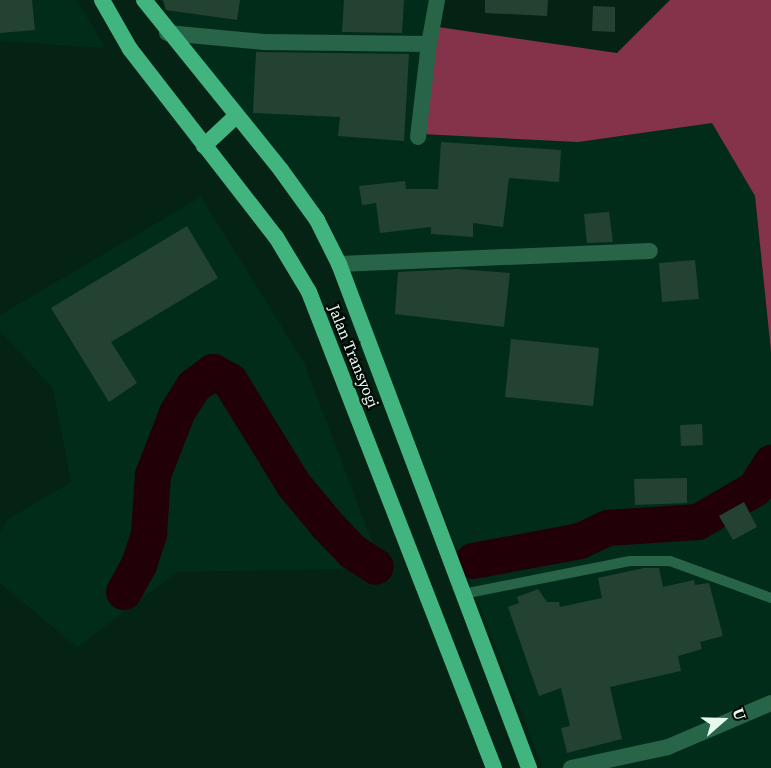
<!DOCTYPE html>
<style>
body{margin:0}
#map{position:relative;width:771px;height:768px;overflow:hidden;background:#042315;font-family:"Source Serif 4",serif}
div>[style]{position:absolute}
.built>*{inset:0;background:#022c1a}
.forest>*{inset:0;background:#85334b}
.river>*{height:36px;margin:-18px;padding:0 18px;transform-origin:18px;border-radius:18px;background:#210008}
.building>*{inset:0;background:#234232}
.service>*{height:10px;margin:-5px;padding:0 5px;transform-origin:5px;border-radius:5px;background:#286447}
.minor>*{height:16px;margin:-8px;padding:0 8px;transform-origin:8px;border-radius:8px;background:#286447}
.trunk>*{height:16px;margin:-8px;padding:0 8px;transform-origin:8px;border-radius:8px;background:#42b480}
span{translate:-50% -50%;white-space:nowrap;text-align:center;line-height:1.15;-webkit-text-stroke:4.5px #010a05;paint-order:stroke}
.street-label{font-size:16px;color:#e7f9ef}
.north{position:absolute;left:693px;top:690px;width:60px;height:60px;-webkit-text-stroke:4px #010a05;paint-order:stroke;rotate:70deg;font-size:16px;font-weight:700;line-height:24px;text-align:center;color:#e7f9ef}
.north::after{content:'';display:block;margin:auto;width:21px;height:27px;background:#e7f9ef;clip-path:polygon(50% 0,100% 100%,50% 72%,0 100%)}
</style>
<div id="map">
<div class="built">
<div style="clip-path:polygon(0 0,76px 0,106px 48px,0 41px)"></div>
<div style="clip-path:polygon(161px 0,437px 0,421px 73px,578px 142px,712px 123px,755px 196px,771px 352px,771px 768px,543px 768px,328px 219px,182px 39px)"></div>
<div style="clip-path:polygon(201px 197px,304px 363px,382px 568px,177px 572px,77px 647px,0 583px,0 534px,7px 520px,71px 482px,53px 388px,0 331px,0 315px)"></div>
</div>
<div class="forest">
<div style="clip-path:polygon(670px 0,771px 0,771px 352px,755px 196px,712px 123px,578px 142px,422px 134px,431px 26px,617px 53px)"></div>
</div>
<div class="river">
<div style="left:473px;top:561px;width:109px;rotate:-10.6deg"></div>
<div style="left:580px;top:541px;width:31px;rotate:-25deg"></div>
<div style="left:608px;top:528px;width:90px;rotate:-3.8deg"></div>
<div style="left:698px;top:522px;width:66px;rotate:-30.1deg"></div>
<div style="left:755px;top:489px;width:31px;rotate:-58deg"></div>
<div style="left:124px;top:592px;width:31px;rotate:-61deg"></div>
<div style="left:139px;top:565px;width:33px;rotate:-72deg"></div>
<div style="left:149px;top:534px;width:59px;rotate:-86.1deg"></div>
<div style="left:153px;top:475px;width:66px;rotate:-68.8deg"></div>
<div style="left:177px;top:413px;width:32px;rotate:-58deg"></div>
<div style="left:194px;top:386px;width:24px;rotate:-36deg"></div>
<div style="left:213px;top:372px;width:19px;rotate:28deg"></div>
<div style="left:230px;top:381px;width:122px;rotate:58.4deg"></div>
<div style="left:294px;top:485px;width:53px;rotate:50.3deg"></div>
<div style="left:328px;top:526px;width:36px;rotate:46deg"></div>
<div style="left:353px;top:552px;width:27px;rotate:33deg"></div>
</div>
<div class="building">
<div style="clip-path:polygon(0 0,32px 0,35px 30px,0 33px)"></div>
<div style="clip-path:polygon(163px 0,240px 0,237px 20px,166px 10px)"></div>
<div style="clip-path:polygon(344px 0,404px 0,402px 33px,342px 32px)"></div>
<div style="clip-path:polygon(485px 0,548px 0,547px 16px,485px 13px)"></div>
<div style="clip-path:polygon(593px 6px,615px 7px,615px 32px,592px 31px)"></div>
<div style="clip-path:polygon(256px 52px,409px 54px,404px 141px,338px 136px,340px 117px,253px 113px)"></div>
<div style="clip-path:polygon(441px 142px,561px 150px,559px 182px,509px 178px,503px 227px,473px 223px,473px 237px,431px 234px,431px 227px,380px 233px,376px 203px,362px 205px,359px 186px,405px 181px,406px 189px,438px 189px)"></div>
<div style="clip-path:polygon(609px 212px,613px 242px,587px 243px,584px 214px)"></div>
<div style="clip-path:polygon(187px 226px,218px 278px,111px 342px,137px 383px,109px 402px,51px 308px)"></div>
<div style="clip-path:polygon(695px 260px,699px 299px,662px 302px,659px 263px)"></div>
<div style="clip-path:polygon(459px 269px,510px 273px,504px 327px,395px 314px,398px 272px)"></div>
<div style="clip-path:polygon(511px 339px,599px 348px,593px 406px,505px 397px)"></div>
<div style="clip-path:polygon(702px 424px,703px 445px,681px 446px,680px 425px)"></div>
<div style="clip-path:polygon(687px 478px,687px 503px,635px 505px,634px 479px)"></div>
<div style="clip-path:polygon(744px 502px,757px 527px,733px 540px,719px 516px)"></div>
<div style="clip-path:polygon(644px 568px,659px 568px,663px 587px,694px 580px,695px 585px,709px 583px,723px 636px,700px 642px,702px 649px,678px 656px,681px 671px,610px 687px,622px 739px,567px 753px,561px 728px,570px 726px,561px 688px,539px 696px,508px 607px,519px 603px,517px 597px,538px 589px,547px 602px,559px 602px,560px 607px,602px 598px,598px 578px)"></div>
</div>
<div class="service">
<div style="left:463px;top:594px;width:170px;rotate:-11.2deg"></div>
<div style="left:630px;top:561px;width:40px"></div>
<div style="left:670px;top:561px;width:108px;rotate:20.1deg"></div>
</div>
<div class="minor">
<div style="left:167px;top:33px;width:97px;rotate:5.3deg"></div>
<div style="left:264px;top:42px;width:165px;rotate:0.7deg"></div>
<div style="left:429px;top:44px;width:45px;rotate:-79.7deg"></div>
<div style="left:418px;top:137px;width:94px;rotate:-83.3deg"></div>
<div style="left:339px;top:264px;width:311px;rotate:-2.4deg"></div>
<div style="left:571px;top:768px;width:99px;rotate:-12.2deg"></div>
<div style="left:668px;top:747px;width:112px;rotate:-23.1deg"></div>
</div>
<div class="trunk">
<div style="left:102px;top:0;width:56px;rotate:60.3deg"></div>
<div style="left:130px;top:49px;width:238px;rotate:52.2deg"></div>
<div style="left:276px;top:237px;width:64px;rotate:59deg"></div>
<div style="left:309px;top:292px;width:511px;rotate:68.76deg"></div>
<div style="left:144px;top:0;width:218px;rotate:51.1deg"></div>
<div style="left:281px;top:170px;width:62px;rotate:54.2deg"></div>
<div style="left:317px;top:220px;width:49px;rotate:63.4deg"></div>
<div style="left:339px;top:264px;width:539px;rotate:69.34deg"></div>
<div style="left:204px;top:146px;width:42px;rotate:-43.1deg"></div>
</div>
<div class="street-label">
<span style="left:354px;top:356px;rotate:68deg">Jalan Transyogi</span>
</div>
<div class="north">U</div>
</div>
